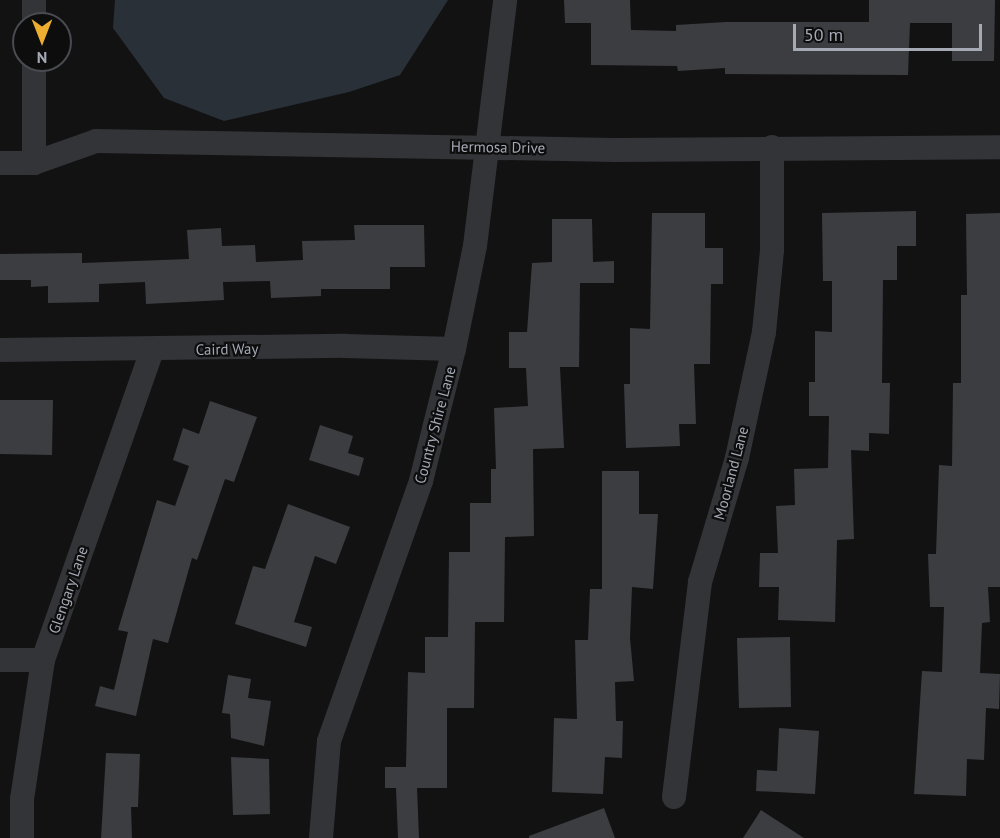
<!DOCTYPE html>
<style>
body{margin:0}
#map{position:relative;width:1000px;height:838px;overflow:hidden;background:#121213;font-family:"PT Sans",sans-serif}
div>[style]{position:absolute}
.water>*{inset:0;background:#293037}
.building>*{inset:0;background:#3c3d40}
.street>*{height:24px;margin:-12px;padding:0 12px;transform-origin:12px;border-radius:12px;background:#333438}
span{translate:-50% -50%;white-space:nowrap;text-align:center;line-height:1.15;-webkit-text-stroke:4.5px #0d0d0e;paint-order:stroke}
.street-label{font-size:15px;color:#a4a9b4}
.north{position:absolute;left:12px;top:12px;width:60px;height:60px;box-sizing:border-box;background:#0d0d0e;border:2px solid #494b50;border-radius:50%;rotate:180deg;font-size:16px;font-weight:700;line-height:24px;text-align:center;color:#a4a9b4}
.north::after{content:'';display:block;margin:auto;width:21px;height:27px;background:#edad30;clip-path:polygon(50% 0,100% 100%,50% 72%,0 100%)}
.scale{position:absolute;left:793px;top:24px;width:189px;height:27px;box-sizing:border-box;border:3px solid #a4a9b4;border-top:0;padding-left:8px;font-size:18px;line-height:21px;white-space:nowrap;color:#a4a9b4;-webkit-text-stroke:4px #0d0d0e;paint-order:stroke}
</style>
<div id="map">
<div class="water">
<div style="clip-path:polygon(115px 0,448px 0,400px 75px,349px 92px,224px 121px,164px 98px,113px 28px)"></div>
</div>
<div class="building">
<div style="clip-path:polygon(564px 0,630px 0,631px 30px,676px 31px,676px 25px,726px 22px,869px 22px,869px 0,995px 0,994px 61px,952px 61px,952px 23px,910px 23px,908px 75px,725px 74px,725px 68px,678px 71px,677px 66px,591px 65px,591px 23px,565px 23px)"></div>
<div style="clip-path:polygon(916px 211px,916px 246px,897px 246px,897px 280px,883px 280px,882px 383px,890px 383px,889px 434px,869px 433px,869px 451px,851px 450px,854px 539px,837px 540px,835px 622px,778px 620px,779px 587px,759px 587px,760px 553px,778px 553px,776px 506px,795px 505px,794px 469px,828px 468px,829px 416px,809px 416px,809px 382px,815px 382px,815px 331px,832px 332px,832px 281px,823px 281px,822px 213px)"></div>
<div style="clip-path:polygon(652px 213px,705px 213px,705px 248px,723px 248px,723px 284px,711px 284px,710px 364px,694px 364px,696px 424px,679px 424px,680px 446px,626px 448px,624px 384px,630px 384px,630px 328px,650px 329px)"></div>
<div style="clip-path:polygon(1000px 213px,1000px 587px,988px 587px,990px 622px,982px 623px,980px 673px,1000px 674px,999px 709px,986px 708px,984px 760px,967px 759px,966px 796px,914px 794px,922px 671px,942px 672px,944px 607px,930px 607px,928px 554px,936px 554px,939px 465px,952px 466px,953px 383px,961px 383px,961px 295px,967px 295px,966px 214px)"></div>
<div style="clip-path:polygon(552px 219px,592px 219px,593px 262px,614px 261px,614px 283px,580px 283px,579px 367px,560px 367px,564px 448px,533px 449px,534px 536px,505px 537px,504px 622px,475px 622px,474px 708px,447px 708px,447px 788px,417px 788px,419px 838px,398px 838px,396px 788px,385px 788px,385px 767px,406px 767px,408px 672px,425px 673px,425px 637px,448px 637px,449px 552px,470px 552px,470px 503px,491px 503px,491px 469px,496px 469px,494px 408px,528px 406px,526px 368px,509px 368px,509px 332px,527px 332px,532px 263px,552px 262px)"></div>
<div style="clip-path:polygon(354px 225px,424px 225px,425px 267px,390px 267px,390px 289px,321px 289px,321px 296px,271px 298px,270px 281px,223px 282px,224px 300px,146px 304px,145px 282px,99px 284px,99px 302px,48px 303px,48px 286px,31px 287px,31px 280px,0 280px,0 254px,82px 253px,82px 263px,189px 259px,187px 230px,221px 228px,222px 246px,255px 245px,256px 262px,303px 260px,302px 241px,355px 240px)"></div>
<div style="clip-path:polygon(0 400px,53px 400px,52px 455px,0 454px)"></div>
<div style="clip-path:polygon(210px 401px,257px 417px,234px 482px,225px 479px,197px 560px,192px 558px,168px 643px,153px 639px,136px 716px,95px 706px,100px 686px,114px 690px,128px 632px,118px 630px,157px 500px,175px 506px,189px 466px,173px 460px,183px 428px,199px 434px)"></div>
<div style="clip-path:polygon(320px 425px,353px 436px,348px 453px,364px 458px,359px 476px,309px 460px)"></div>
<div style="clip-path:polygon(602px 471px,639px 471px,639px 514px,658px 514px,653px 589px,632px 587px,630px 638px,634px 681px,615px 682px,616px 721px,623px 721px,622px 758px,605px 757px,603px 794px,552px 792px,554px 718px,577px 719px,575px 640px,588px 640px,590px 589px,602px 589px)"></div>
<div style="clip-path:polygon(288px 504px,350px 527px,336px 564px,315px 556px,294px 622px,312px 627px,306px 647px,235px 624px,253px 566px,265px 569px)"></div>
<div style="clip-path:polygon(790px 637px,791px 707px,739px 708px,737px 638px)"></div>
<div style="clip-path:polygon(228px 675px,251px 679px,248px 698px,271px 701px,264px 746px,231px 738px,230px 714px,222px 713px)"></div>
<div style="clip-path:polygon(779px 728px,819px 731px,815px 794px,756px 791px,757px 770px,777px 771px)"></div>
<div style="clip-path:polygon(106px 753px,140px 754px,138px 807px,131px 807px,132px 838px,101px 838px)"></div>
<div style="clip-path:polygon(231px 757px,269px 759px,270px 814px,233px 815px)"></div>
<div style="clip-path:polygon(604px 808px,615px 838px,529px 838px,529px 836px)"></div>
<div style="clip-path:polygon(761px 810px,804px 838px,743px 838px)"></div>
</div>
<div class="street">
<div style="left:34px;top:0;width:24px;rotate:90deg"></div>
<div style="left:34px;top:60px;width:103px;rotate:90deg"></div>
<div style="left:0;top:163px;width:34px"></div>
<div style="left:34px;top:163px;width:66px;rotate:-19.5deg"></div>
<div style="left:96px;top:141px;width:519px;rotate:0.99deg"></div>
<div style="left:615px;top:150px;width:385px;rotate:-0.4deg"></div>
<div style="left:0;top:350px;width:345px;rotate:-0.7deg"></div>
<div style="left:345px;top:346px;width:109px;rotate:1.6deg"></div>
<div style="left:0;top:660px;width:43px"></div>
<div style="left:674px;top:797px;width:217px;rotate:-83.1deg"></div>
<div style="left:700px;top:582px;width:129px;rotate:-73.4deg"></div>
<div style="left:737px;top:458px;width:129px;rotate:-77.9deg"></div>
<div style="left:764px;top:332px;width:82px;rotate:-84.4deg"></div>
<div style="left:772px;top:250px;width:103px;rotate:-90deg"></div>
<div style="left:22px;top:838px;width:39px;rotate:-90deg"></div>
<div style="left:22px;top:799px;width:141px;rotate:-81.4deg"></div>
<div style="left:43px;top:660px;width:328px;rotate:-70.6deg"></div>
<div style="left:321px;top:838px;width:97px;rotate:-85.3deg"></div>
<div style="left:329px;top:741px;width:276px;rotate:-70.5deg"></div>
<div style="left:421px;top:481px;width:136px;rotate:-76deg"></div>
<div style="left:454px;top:349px;width:105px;rotate:-78.5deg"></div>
<div style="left:475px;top:246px;width:248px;rotate:-83deg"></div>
</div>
<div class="street-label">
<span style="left:498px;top:147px;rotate:1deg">Hermosa Drive</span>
<span style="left:227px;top:349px;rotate:-1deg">Caird Way</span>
<span style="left:435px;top:425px;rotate:-75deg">Country Shire Lane</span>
<span style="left:731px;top:473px;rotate:-75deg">Moorland Lane</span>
<span style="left:68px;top:590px;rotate:-71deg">Glengary Lane</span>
</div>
<div class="north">N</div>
<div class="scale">50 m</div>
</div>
